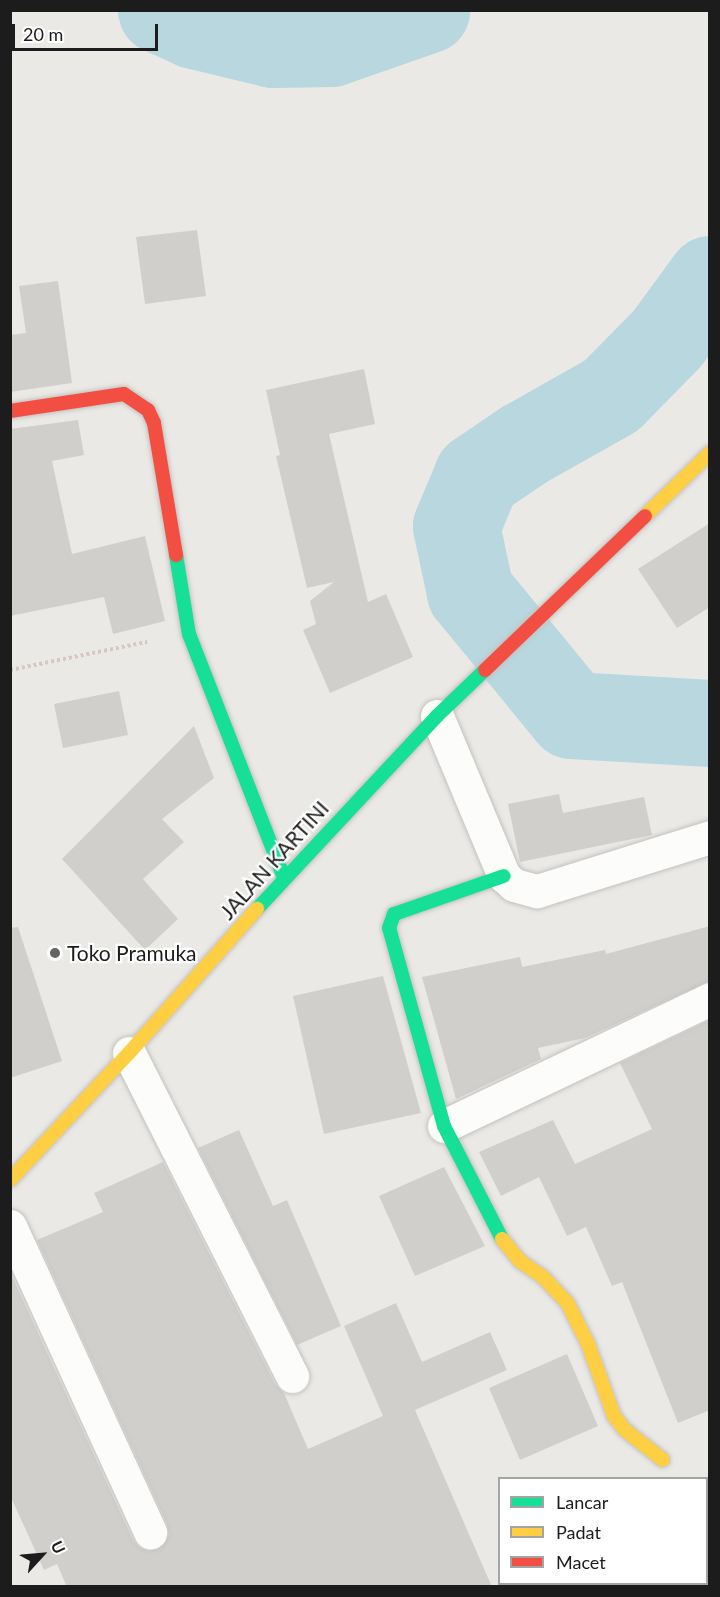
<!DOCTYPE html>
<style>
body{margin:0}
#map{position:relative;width:720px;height:1597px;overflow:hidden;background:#ebe9e5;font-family:Lato,sans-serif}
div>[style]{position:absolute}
.river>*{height:87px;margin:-43.5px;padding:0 43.5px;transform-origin:43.5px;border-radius:43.5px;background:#b8d7df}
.building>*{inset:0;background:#d1cfcc}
.path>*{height:4px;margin-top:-2px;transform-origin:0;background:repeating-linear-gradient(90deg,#d6c7c4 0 3px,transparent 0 6px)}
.roads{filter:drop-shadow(0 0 2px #c3c2c1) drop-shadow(0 0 2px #c3c2c1)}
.street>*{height:33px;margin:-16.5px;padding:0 16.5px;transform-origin:16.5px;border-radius:16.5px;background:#fcfcfb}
.fast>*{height:14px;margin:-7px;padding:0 7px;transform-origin:7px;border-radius:7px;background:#16e098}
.slow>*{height:14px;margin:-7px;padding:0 7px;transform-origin:7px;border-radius:7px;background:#ffcf43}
.jam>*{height:14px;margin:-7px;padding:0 7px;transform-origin:7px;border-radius:7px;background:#f24e42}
.dots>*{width:16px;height:16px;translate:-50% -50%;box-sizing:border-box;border:3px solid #fff;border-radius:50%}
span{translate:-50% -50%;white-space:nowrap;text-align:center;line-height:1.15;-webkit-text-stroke:4.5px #fff;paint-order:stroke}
.street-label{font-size:21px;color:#1c1c1c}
.poi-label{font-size:21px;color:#1c1c1c}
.left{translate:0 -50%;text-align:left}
.frame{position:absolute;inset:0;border:12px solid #1c1c1c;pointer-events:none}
.legend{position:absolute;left:498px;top:1477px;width:210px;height:108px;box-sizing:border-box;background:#fff;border:2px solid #a4a4a4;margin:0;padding:8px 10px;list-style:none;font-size:18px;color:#1c1c1c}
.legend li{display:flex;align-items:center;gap:12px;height:30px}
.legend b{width:30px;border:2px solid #a4a4a4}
.north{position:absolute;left:12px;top:1525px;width:60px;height:60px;-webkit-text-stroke:4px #fff;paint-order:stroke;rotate:64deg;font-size:16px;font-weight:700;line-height:24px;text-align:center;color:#1c1c1c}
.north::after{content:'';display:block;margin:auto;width:21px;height:27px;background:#1c1c1c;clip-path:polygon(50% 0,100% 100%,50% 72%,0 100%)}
.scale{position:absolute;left:12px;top:24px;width:146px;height:27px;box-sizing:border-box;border:3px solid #1c1c1c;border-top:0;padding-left:8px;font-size:18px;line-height:21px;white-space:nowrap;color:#1c1c1c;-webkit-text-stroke:4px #fff;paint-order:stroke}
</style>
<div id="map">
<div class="river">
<div style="left:161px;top:10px;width:36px;rotate:24deg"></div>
<div style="left:194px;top:25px;width:81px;rotate:13.5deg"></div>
<div style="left:273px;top:44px;width:58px;rotate:-1deg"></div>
<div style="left:331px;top:43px;width:101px;rotate:-19.2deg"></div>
<div style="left:710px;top:279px;width:73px;rotate:126.1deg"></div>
<div style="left:667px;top:338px;width:80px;rotate:134.5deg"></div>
<div style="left:611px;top:395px;width:100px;rotate:150.6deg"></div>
<div style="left:524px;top:444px;width:57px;rotate:145.8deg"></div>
<div style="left:477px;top:476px;width:54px;rotate:112.8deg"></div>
<div style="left:456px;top:526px;width:67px;rotate:78deg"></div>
<div style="left:470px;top:592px;width:159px;rotate:50.6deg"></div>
<div style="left:571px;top:715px;width:139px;rotate:3.3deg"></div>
</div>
<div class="building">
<div style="clip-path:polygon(197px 230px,206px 296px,145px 304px,136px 237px)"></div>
<div style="clip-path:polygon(58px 281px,72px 383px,10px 392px,10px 335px,26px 333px,19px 286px)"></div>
<div style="clip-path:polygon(364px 369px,375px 424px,329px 434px,368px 602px,386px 594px,413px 657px,330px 693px,303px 630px,316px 624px,310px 601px,334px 582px,307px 588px,276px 456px,280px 455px,266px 390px)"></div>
<div style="clip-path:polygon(78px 420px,84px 455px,52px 461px,72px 554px,145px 536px,165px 621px,113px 634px,104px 597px,10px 616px,10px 429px)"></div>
<div style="clip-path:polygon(710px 523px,710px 607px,677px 628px,638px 569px)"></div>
<div style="clip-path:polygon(119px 691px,128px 735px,63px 748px,54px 704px)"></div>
<div style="clip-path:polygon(194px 726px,214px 778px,162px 819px,184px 842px,143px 879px,178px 919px,145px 950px,62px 859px)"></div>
<div style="clip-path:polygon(559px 794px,563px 813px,644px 797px,652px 835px,520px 862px,508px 804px)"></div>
<div style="clip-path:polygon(710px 926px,710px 981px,585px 1038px,538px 1048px,541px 1059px,456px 1099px,422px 977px,520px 957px,522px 967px,605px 950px,606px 954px)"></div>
<div style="clip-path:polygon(18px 927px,62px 1061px,10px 1078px,10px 928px)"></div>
<div style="clip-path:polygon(383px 976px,421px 1113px,324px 1134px,293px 996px)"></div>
<div style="clip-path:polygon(710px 1020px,710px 1410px,678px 1423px,622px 1282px,612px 1286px,586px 1227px,567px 1236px,539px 1177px,501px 1196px,479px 1152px,553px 1120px,575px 1164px,652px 1129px,620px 1063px)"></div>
<div style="clip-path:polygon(239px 1130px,273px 1206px,287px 1200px,341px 1326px,297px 1345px,198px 1148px)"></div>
<div style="clip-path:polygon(163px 1162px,275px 1384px,284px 1393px,308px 1449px,383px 1416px,344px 1326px,396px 1303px,422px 1362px,490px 1332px,507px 1370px,415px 1410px,492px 1587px,67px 1587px,57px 1564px,44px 1570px,10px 1495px,10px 1272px,133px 1540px,139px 1547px,148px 1551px,158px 1549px,166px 1542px,169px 1534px,167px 1524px,37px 1240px,103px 1212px,94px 1193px)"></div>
<div style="clip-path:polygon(444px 1167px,485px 1246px,415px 1276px,379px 1196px)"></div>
<div style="clip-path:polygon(567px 1354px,598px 1426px,520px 1460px,489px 1388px)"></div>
</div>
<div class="path">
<div style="left:10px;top:670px;width:140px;rotate:-11.6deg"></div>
</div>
<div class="roads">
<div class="street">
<div style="left:437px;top:716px;width:173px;rotate:67.3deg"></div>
<div style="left:504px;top:876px;width:13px;rotate:42deg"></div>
<div style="left:514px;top:885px;width:24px;rotate:15deg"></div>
<div style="left:537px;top:891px;width:181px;rotate:-17.3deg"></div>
<div style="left:129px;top:1053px;width:362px;rotate:63.2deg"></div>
<div style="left:444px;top:1126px;width:295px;rotate:-25.5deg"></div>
<div style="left:10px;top:1226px;width:337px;rotate:65.4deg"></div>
<div style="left:706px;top:1506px;width:6px;rotate:-45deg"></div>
<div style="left:706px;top:1551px;width:10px;rotate:66deg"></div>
</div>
<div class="fast">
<div style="left:176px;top:555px;width:80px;rotate:80.7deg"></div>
<div style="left:189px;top:634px;width:262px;rotate:68.7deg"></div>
<div style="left:257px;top:909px;width:264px;rotate:-47deg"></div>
<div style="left:437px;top:716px;width:66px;rotate:-43.8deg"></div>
<div style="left:502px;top:1239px;width:127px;rotate:-117.2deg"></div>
<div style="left:444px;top:1126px;width:205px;rotate:-105.5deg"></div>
<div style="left:389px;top:928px;width:15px;rotate:-70deg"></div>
<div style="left:394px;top:914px;width:116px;rotate:-19.1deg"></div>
</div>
<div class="slow">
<div style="left:645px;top:516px;width:91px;rotate:-44.1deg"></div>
<div style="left:10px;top:1180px;width:174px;rotate:-46.9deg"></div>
<div style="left:129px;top:1053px;width:193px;rotate:-48.4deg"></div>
<div style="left:502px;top:1239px;width:28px;rotate:51deg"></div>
<div style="left:520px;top:1261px;width:29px;rotate:35deg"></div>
<div style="left:544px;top:1278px;width:35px;rotate:47deg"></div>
<div style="left:568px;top:1304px;width:45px;rotate:63.4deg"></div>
<div style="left:588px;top:1344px;width:77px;rotate:70.1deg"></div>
<div style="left:614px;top:1416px;width:18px;rotate:52deg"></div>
<div style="left:625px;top:1430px;width:48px;rotate:38.3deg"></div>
</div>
<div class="jam">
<div style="left:10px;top:411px;width:115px;rotate:-8.5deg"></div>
<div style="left:124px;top:394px;width:29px;rotate:34deg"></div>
<div style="left:148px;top:410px;width:14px;rotate:65deg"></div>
<div style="left:154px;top:423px;width:134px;rotate:80.5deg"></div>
<div style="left:485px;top:670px;width:222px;rotate:-43.9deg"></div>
</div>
</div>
<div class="dots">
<div style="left:55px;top:953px;background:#646462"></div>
</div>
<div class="street-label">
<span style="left:274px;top:860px;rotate:-48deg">JALAN KARTINI</span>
</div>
<div class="poi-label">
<span class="left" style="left:67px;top:953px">Toko Pramuka</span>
</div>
<div class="frame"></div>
<ul class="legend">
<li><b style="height:8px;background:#16e098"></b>Lancar</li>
<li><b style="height:8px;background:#ffcf43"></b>Padat</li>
<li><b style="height:8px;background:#f24e42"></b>Macet</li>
</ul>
<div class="north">U</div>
<div class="scale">20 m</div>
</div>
